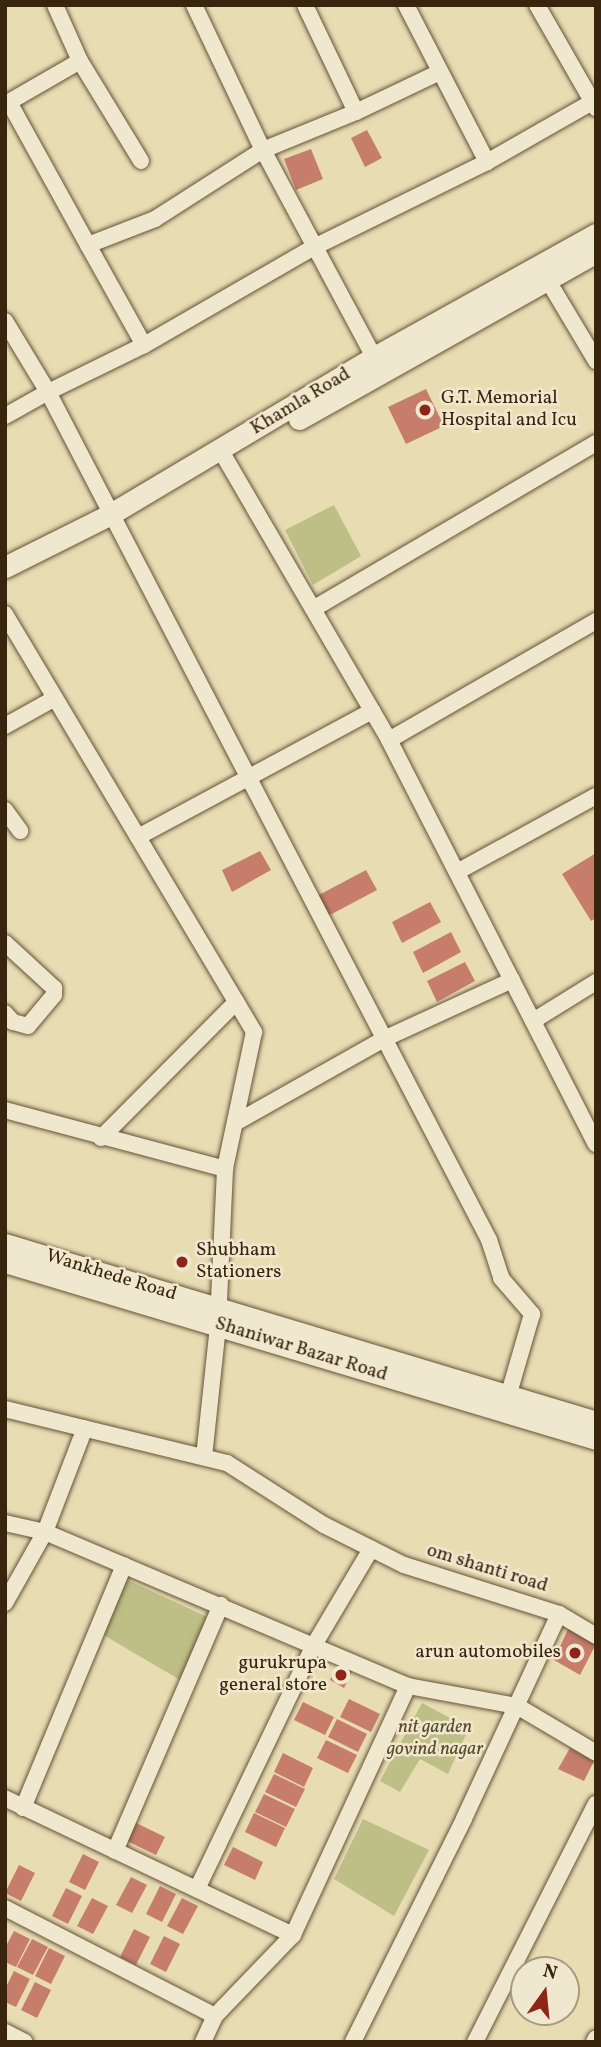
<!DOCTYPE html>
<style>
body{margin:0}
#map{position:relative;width:601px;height:2047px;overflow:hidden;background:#e8dcb3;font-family:Vollkorn,serif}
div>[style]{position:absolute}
.green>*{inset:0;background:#bebe87}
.building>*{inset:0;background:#c77d6c}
.roads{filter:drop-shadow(0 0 2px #655337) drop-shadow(0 0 2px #655337)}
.street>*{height:16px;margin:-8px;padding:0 8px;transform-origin:8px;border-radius:8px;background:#f0e8ce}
.secondary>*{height:21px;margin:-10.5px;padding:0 10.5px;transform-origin:10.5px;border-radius:10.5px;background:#f0e8ce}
.dots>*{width:19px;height:19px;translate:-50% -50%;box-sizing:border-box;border:4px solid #f0e8ce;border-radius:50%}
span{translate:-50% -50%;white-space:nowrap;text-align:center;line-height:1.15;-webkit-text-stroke:5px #f0e8ce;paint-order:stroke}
.poi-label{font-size:19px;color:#39250e}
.left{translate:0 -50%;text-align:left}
.right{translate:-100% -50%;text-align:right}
.street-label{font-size:19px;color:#39250e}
.park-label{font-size:19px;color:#5a4b2c;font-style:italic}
.frame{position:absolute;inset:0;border:7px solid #39250e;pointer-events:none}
.north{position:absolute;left:510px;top:1956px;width:70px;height:70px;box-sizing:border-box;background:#f0e8ce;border:2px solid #a79a81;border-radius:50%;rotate:15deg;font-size:19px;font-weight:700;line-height:28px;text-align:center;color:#39250e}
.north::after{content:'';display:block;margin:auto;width:24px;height:32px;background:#8f2418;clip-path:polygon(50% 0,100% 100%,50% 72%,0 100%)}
</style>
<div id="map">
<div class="green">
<div style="clip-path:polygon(334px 505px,361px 556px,313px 585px,285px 530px)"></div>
<div style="clip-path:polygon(125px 1579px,214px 1620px,187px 1684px,100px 1633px)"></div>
<div style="clip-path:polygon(422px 1703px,469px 1728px,448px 1774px,420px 1759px,400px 1792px,380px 1781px)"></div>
<div style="clip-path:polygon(363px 1819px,429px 1850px,394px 1916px,334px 1879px)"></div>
</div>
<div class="building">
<div style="clip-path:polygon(367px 130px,382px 158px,365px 167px,351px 138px)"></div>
<div style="clip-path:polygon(311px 149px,323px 179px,296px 190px,284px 159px)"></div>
<div style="clip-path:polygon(426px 389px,444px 426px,406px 444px,388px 407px)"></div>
<div style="clip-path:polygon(260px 851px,271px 870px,232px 892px,222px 870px)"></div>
<div style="clip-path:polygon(596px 853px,596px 918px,591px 921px,562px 874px)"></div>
<div style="clip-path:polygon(366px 870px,377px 890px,328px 916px,317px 896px)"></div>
<div style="clip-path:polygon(430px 902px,441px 922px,402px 943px,392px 922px)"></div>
<div style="clip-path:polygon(451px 932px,461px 952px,423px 973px,413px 952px)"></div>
<div style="clip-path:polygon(465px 962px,475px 981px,437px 1002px,427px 981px)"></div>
<div style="clip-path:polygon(568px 1629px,596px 1644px,580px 1675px,554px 1660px)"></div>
<div style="clip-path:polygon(340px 1661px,353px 1670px,344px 1688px,330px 1680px)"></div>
<div style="clip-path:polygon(349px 1699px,380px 1714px,371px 1732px,340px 1717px)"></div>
<div style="clip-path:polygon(303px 1702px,334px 1717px,325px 1735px,294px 1720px)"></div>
<div style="clip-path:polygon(337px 1719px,367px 1734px,358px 1752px,328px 1737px)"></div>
<div style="clip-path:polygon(326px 1740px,357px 1755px,348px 1773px,317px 1758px)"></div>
<div style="clip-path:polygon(570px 1748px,594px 1761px,584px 1781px,558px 1769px)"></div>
<div style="clip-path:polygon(283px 1753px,313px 1768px,304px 1787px,274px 1772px)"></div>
<div style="clip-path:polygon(274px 1774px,305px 1789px,296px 1807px,265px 1792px)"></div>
<div style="clip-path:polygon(264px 1794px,295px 1809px,286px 1827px,255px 1812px)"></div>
<div style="clip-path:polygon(254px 1813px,285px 1828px,276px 1847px,245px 1832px)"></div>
<div style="clip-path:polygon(134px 1822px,165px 1837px,156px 1855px,125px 1840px)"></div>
<div style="clip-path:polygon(233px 1847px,263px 1862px,255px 1880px,224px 1865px)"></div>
<div style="clip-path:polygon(83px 1854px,99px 1862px,85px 1890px,69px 1882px)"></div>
<div style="clip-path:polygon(19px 1865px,35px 1873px,21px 1901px,5px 1893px)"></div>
<div style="clip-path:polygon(131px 1877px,147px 1885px,132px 1913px,116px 1905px)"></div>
<div style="clip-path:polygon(160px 1886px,176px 1894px,162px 1922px,146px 1914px)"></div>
<div style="clip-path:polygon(66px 1888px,82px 1896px,68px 1924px,52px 1916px)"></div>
<div style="clip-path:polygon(92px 1898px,108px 1906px,93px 1934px,77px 1926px)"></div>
<div style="clip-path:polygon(182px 1898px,198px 1906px,183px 1934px,167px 1926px)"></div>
<div style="clip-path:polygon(134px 1929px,150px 1937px,136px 1965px,120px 1957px)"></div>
<div style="clip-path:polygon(14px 1931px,30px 1939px,16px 1967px,5px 1962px,5px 1948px)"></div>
<div style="clip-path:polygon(164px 1936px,180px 1944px,166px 1972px,150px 1964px)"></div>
<div style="clip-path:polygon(32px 1939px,48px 1947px,33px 1975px,17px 1967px)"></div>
<div style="clip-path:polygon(49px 1948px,65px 1956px,51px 1984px,35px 1976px)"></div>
<div style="clip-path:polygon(14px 1971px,30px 1979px,16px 2007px,5px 2002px,5px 1989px)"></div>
<div style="clip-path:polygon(35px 1982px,51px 1990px,37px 2018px,21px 2010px)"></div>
</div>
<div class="roads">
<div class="street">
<div style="left:194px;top:5px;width:161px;rotate:64.6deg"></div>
<div style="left:263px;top:150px;width:235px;rotate:61.8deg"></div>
<div style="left:406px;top:5px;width:177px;rotate:62.7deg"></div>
<div style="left:487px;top:162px;width:121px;rotate:-29.7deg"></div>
<div style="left:537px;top:5px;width:119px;rotate:60.2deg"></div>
<div style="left:80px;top:61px;width:117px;rotate:58.6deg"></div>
<div style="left:9px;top:102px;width:82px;rotate:-30deg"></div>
<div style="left:80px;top:61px;width:61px;rotate:-114.1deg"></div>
<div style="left:5px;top:104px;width:4px;rotate:-27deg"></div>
<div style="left:9px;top:102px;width:163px;rotate:61.1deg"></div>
<div style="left:88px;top:245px;width:72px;rotate:-21.2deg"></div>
<div style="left:155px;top:219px;width:128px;rotate:-32.6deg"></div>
<div style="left:263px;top:150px;width:100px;rotate:-22.2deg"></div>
<div style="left:356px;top:112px;width:119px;rotate:-115.5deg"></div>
<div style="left:356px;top:112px;width:93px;rotate:-25.5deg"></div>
<div style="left:487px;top:162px;width:193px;rotate:153.8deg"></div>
<div style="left:314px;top:247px;width:196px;rotate:150deg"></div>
<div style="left:144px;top:345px;width:107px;rotate:153.9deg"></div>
<div style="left:48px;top:392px;width:956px;rotate:62.52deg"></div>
<div style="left:489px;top:1240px;width:40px;rotate:72deg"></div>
<div style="left:501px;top:1278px;width:48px;rotate:49.3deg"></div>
<div style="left:532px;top:1314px;width:97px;rotate:106.2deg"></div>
<div style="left:88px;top:245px;width:115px;rotate:60.8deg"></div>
<div style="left:547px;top:279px;width:96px;rotate:59.1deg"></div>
<div style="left:5px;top:321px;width:83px;rotate:58.8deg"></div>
<div style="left:48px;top:392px;width:49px;rotate:150.8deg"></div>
<div style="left:221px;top:451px;width:334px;rotate:59.8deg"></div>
<div style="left:389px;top:740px;width:454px;rotate:62.9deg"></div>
<div style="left:313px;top:609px;width:328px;rotate:-30.4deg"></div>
<div style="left:5px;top:614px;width:487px;rotate:59.2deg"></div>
<div style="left:254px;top:1032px;width:140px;rotate:102deg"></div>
<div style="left:225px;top:1169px;width:157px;rotate:92.6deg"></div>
<div style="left:218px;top:1326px;width:132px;rotate:96.1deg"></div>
<div style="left:5px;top:726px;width:57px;rotate:-29.2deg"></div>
<div style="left:389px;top:740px;width:239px;rotate:-29.9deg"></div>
<div style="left:5px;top:810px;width:26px;rotate:54deg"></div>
<div style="left:138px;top:837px;width:266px;rotate:-28.3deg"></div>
<div style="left:457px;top:872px;width:158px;rotate:-28.7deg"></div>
<div style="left:5px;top:943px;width:67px;rotate:42.6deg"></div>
<div style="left:54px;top:988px;width:7px;rotate:90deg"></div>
<div style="left:54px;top:995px;width:40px;rotate:130deg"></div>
<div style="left:28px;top:1026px;width:16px;rotate:-165deg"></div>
<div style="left:13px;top:1022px;width:12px;rotate:-132deg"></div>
<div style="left:533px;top:1021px;width:74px;rotate:-31.8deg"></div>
<div style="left:5px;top:1110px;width:228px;rotate:15deg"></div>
<div style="left:235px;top:1123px;width:171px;rotate:-29.4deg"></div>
<div style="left:384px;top:1039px;width:141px;rotate:-24.7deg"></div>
<div style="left:101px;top:1138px;width:192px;rotate:-45.2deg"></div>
<div style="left:5px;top:1409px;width:228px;rotate:13.7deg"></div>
<div style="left:227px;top:1463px;width:115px;rotate:32.6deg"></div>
<div style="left:324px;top:1525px;width:89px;rotate:26.6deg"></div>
<div style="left:404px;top:1565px;width:163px;rotate:17.5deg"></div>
<div style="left:559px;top:1614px;width:226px;rotate:114.9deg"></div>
<div style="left:464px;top:1819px;width:249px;rotate:116.5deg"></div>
<div style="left:5px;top:1523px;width:41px;rotate:12.7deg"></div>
<div style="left:45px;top:1532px;width:111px;rotate:-69deg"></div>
<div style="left:5px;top:1603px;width:81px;rotate:-60.6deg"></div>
<div style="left:45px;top:1532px;width:394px;rotate:23deg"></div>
<div style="left:408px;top:1686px;width:274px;rotate:114.8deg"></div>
<div style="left:293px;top:1935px;width:319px;rotate:-154.6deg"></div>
<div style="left:559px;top:1614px;width:43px;rotate:30.7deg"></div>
<div style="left:408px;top:1686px;width:111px;rotate:10.4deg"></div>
<div style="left:517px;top:1706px;width:92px;rotate:30.7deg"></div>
<div style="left:23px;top:1808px;width:263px;rotate:-67.4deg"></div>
<div style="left:115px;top:1851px;width:268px;rotate:-66.7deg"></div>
<div style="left:197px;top:1889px;width:271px;rotate:-64.4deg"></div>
<div style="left:314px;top:1645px;width:112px;rotate:-59.3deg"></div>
<div style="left:5px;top:1908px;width:236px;rotate:27.2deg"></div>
<div style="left:215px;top:2016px;width:29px;rotate:115deg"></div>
<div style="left:215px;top:2016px;width:112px;rotate:-46.1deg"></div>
<div style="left:5px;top:2032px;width:22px;rotate:27deg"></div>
<div style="left:475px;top:2042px;width:267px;rotate:-63.1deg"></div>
<div style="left:594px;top:2042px;width:4px;rotate:-63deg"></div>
</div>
<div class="secondary">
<div style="left:299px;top:419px;width:341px;rotate:-29.3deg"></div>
<div style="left:5px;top:567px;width:116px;rotate:-26.6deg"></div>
<div style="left:109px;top:515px;width:309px;rotate:-30.8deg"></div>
<div style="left:374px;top:357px;width:254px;rotate:-29deg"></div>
<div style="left:5px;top:1244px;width:617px;rotate:16.76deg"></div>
<div style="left:5px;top:1262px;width:617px;rotate:16.67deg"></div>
</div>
</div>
<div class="dots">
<div style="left:425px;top:410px;background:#8f2418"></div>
<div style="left:182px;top:1262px;background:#8f2418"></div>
<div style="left:575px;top:1653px;background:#8f2418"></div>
<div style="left:341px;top:1675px;background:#8f2418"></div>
</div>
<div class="poi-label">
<span class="left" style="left:441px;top:410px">G.T. Memorial<br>Hospital and Icu</span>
<span class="left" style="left:196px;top:1262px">Shubham<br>Stationers</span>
<span class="right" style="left:561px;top:1653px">arun automobiles</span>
<span class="right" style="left:327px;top:1675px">gurukrupa<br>general store</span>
</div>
<div class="street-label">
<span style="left:301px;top:402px;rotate:-31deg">Khamla Road</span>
<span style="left:111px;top:1276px;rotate:17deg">Wankhede Road</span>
<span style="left:301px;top:1350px;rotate:17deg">Shaniwar Bazar Road</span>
<span style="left:487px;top:1569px;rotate:17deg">om shanti road</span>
</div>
<div class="park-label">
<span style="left:435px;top:1739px">nit garden<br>govind nagar</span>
</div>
<div class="frame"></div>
<div class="north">N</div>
</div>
